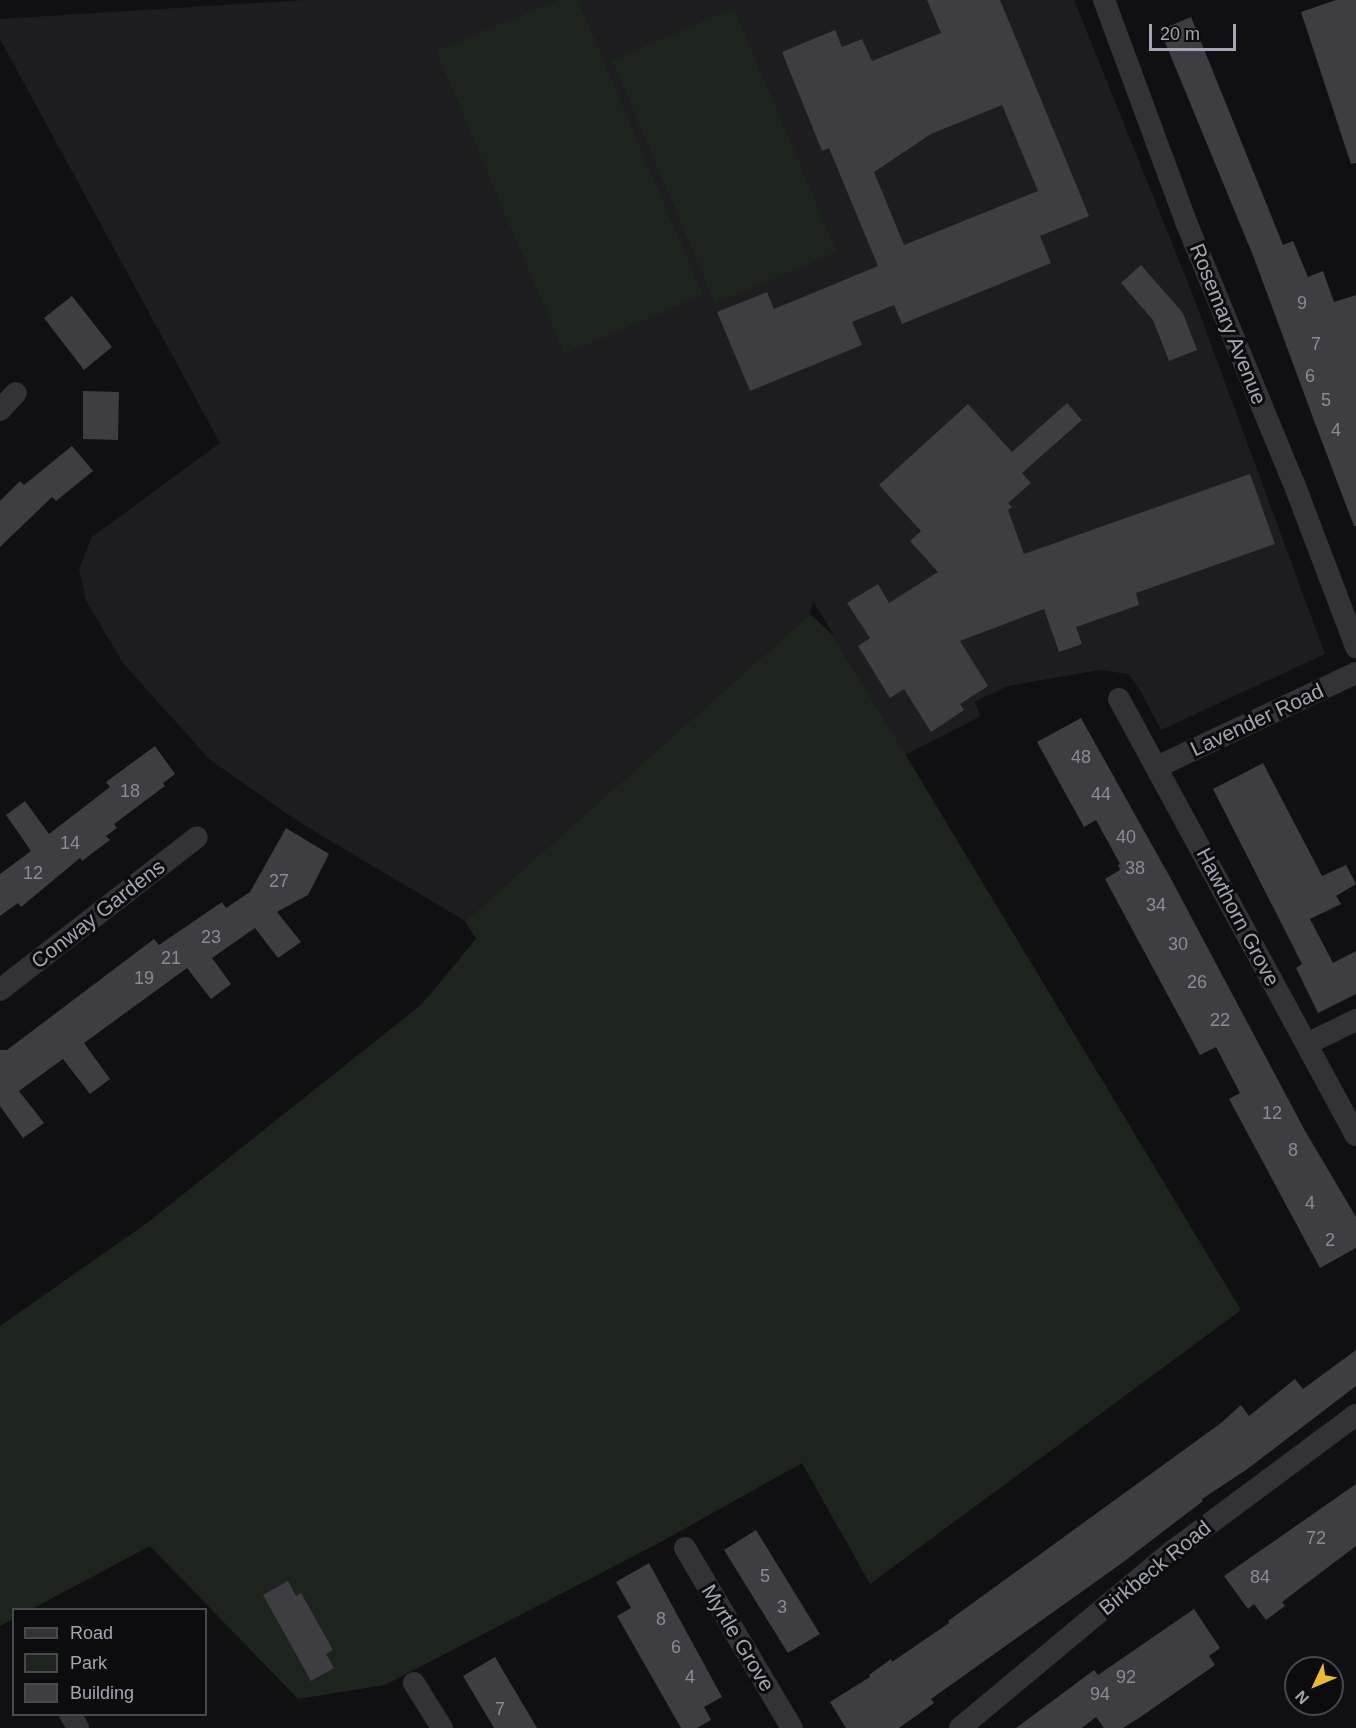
<!DOCTYPE html>
<style>
body{margin:0}
#map{position:relative;width:1356px;height:1728px;overflow:hidden;background:#101012;font-family:Arial,sans-serif}
div>[style]{position:absolute}
.built>*{inset:0;background:#1d1c1f}
.green>*{inset:0;background:#1d241e}
.building>*{inset:0;background:#3d3d42}
.street>*{height:22px;margin:-11px;padding:0 11px;transform-origin:11px;border-radius:11px;background:#323237}
span{translate:-50% -50%;white-space:nowrap;text-align:center;line-height:1.15;-webkit-text-stroke:6px #0c0b0d;paint-order:stroke}
.number-label{font-size:18px;color:#898c96}
.number-label span{-webkit-text-stroke-width:0}
.street-label{font-size:21px;color:#a2a6b2}
.legend{position:absolute;left:12px;top:1608px;width:195px;height:108px;box-sizing:border-box;background:#0c0b0d;border:2px solid #48494f;margin:0;padding:8px 10px;list-style:none;font-size:18px;color:#a2a6b2}
.legend li{display:flex;align-items:center;gap:12px;height:30px}
.legend b{width:30px;border:2px solid #48494f}
.north{position:absolute;left:1284px;top:1656px;width:60px;height:60px;box-sizing:border-box;background:#0c0b0d;border:2px solid #48494f;border-radius:50%;rotate:226deg;font-size:16px;font-weight:700;line-height:24px;text-align:center;color:#a2a6b2}
.north::after{content:'';display:block;margin:auto;width:21px;height:27px;background:#ecb92f;clip-path:polygon(50% 0,100% 100%,50% 72%,0 100%)}
.scale{position:absolute;left:1149px;top:24px;width:87px;height:27px;box-sizing:border-box;border:3px solid #a2a6b2;border-top:0;padding-left:8px;font-size:18px;line-height:21px;white-space:nowrap;color:#a2a6b2;-webkit-text-stroke:4px #0c0b0d;paint-order:stroke}
</style>
<div id="map">
<div class="built">
<div style="clip-path:polygon(304px 0,1074px 0,1191px 290px,1325px 654px,1161px 730px,1140px 690px,1128px 674px,1100px 670px,1008px 686px,974px 702px,981px 716px,905px 755px,813px 601px,810px 614px,465px 921px,299px 822px,210px 760px,123px 663px,86px 601px,79px 569px,92px 537px,220px 443px,0 39px,0 19px)"></div>
</div>
<div class="green">
<div style="clip-path:polygon(558px 0,578px 0,703px 295px,564px 354px,436px 51px)"></div>
<div style="clip-path:polygon(734px 8px,837px 252px,715px 304px,612px 60px)"></div>
<div style="clip-path:polygon(810px 614px,833px 635px,1241px 1310px,870px 1584px,802px 1463px,659px 1543px,385px 1685px,298px 1699px,150px 1546px,32px 1609px,14px 1610px,13px 1619px,0 1626px,0 1326px,147px 1223px,422px 1004px,476px 939px,465px 921px)"></div>
</div>
<div class="building">
<div style="clip-path:polygon(evenodd,927px 0,1000px 0,1089px 216px,1040px 236px,1051px 263px,902px 324px,894px 305px,852px 322px,862px 345px,750px 391px,717px 312px,767px 292px,774px 309px,878px 266px,829px 148px,822px 151px,782px 52px,835px 30px,842px 47px,862px 39px,872px 61px,941px 33px,927px 0,1002px 105px,1038px 191px,904px 245px,874px 172px,931px 134px,1002px 105px)"></div>
<div style="clip-path:polygon(1336px 0,1356px 0,1356px 163px,1351px 164px,1301px 12px)"></div>
<div style="clip-path:polygon(1191px 17px,1283px 245px,1293px 241px,1308px 277px,1323px 271px,1334px 302px,1356px 295px,1356px 526px,1354px 526px,1316px 426px,1254px 258px,1160px 30px)"></div>
<div style="clip-path:polygon(1141px 265px,1183px 313px,1197px 350px,1169px 361px,1153px 320px,1121px 283px)"></div>
<div style="clip-path:polygon(72px 296px,112px 347px,84px 370px,44px 318px)"></div>
<div style="clip-path:polygon(83px 391px,119px 392px,118px 440px,83px 439px)"></div>
<div style="clip-path:polygon(1067px 403px,1082px 420px,1022px 473px,1031px 483px,1008px 503px,1012px 507px,1008px 510px,1024px 554px,1250px 474px,1275px 544px,1136px 593px,1139px 605px,1076px 627px,1082px 644px,1059px 652px,1044px 609px,960px 641px,988px 686px,960px 704px,964px 710px,931px 732px,904px 689px,890px 698px,858px 646px,870px 638px,847px 603px,878px 584px,889px 603px,938px 572px,910px 541px,921px 531px,879px 485px,968px 404px,1012px 452px)"></div>
<div style="clip-path:polygon(72px 446px,93px 471px,56px 501px,52px 497px,0 547px,0 501px,20px 481px,24px 485px)"></div>
<div style="clip-path:polygon(1081px 718px,1171px 879px,1304px 1129px,1356px 1217px,1356px 1248px,1320px 1268px,1229px 1099px,1240px 1093px,1216px 1047px,1200px 1055px,1105px 879px,1120px 870px,1118px 865px,1120px 864px,1096px 820px,1084px 827px,1037px 742px)"></div>
<div style="clip-path:polygon(155px 746px,175px 774px,163px 783px,165px 786px,114px 824px,117px 828px,106px 836px,110px 840px,82px 861px,80px 858px,21px 907px,18px 903px,0 916px,0 874px,31px 851px,6px 815px,25px 801px,49px 834px,110px 787px,106px 782px)"></div>
<div style="clip-path:polygon(1263px 763px,1322px 876px,1346px 865px,1356px 884px,1336px 896px,1341px 904px,1310px 919px,1333px 963px,1356px 951px,1356px 994px,1318px 1013px,1296px 968px,1302px 964px,1213px 789px)"></div>
<div style="clip-path:polygon(286px 828px,329px 854px,308px 895px,277px 912px,301px 942px,278px 958px,255px 928px,212px 958px,231px 984px,211px 999px,187px 968px,84px 1043px,110px 1079px,90px 1094px,63px 1059px,19px 1091px,44px 1123px,23px 1138px,0 1106px,0 1050px,7px 1050px,154px 939px,159px 945px,222px 902px,226px 908px,250px 892px)"></div>
<div style="clip-path:polygon(1356px 1350px,1356px 1386px,1246px 1470px,1202px 1499px,1203px 1501px,1122px 1563px,931px 1699px,934px 1703px,899px 1728px,846px 1728px,830px 1702px,870px 1677px,869px 1675px,891px 1659px,892px 1662px,949px 1623px,948px 1621px,1221px 1423px,1241px 1405px,1249px 1416px,1295px 1379px,1303px 1389px)"></div>
<div style="clip-path:polygon(1356px 1484px,1356px 1546px,1282px 1602px,1285px 1606px,1266px 1620px,1254px 1604px,1248px 1609px,1224px 1576px)"></div>
<div style="clip-path:polygon(756px 1530px,820px 1634px,788px 1653px,724px 1550px)"></div>
<div style="clip-path:polygon(649px 1563px,722px 1697px,704px 1707px,711px 1720px,697px 1728px,681px 1728px,617px 1616px,631px 1608px,616px 1582px)"></div>
<div style="clip-path:polygon(288px 1581px,296px 1596px,301px 1593px,333px 1650px,326px 1654px,334px 1668px,311px 1681px,263px 1595px)"></div>
<div style="clip-path:polygon(1194px 1609px,1220px 1648px,1209px 1656px,1215px 1665px,1139px 1718px,1123px 1728px,1104px 1728px,1096px 1717px,1082px 1728px,1016px 1728px,1094px 1670px,1098px 1675px)"></div>
<div style="clip-path:polygon(495px 1657px,537px 1728px,494px 1728px,463px 1676px)"></div>
</div>
<div class="street">
<div style="left:1104px;top:0;width:237px;rotate:69.7deg"></div>
<div style="left:1186px;top:222px;width:280px;rotate:67.6deg"></div>
<div style="left:1293px;top:481px;width:178px;rotate:69.2deg"></div>
<div style="left:0;top:410px;width:23px;rotate:-47deg"></div>
<div style="left:1119px;top:699px;width:496px;rotate:61.5deg"></div>
<div style="left:1157px;top:767px;width:220px;rotate:-25.3deg"></div>
<div style="left:0;top:990px;width:249px;rotate:-37.8deg"></div>
<div style="left:1307px;top:1044px;width:55px;rotate:-26.1deg"></div>
<div style="left:685px;top:1548px;width:209px;rotate:59.3deg"></div>
<div style="left:414px;top:1683px;width:53px;rotate:58.1deg"></div>
<div style="left:70px;top:1714px;width:16px;rotate:60deg"></div>
<div style="left:960px;top:1728px;width:278px;rotate:-39.8deg"></div>
<div style="left:1174px;top:1550px;width:227px;rotate:-36.6deg"></div>
</div>
<div class="number-label">
<span style="left:1302px;top:303px">9</span>
<span style="left:1316px;top:344px">7</span>
<span style="left:1310px;top:376px">6</span>
<span style="left:1326px;top:400px">5</span>
<span style="left:1336px;top:430px">4</span>
<span style="left:1081px;top:757px">48</span>
<span style="left:130px;top:791px">18</span>
<span style="left:1101px;top:794px">44</span>
<span style="left:1126px;top:837px">40</span>
<span style="left:70px;top:843px">14</span>
<span style="left:1135px;top:868px">38</span>
<span style="left:33px;top:873px">12</span>
<span style="left:279px;top:881px">27</span>
<span style="left:1156px;top:905px">34</span>
<span style="left:211px;top:937px">23</span>
<span style="left:1178px;top:944px">30</span>
<span style="left:171px;top:958px">21</span>
<span style="left:144px;top:978px">19</span>
<span style="left:1197px;top:982px">26</span>
<span style="left:1220px;top:1020px">22</span>
<span style="left:1272px;top:1113px">12</span>
<span style="left:1293px;top:1150px">8</span>
<span style="left:1310px;top:1203px">4</span>
<span style="left:1330px;top:1240px">2</span>
<span style="left:1316px;top:1538px">72</span>
<span style="left:765px;top:1576px">5</span>
<span style="left:1260px;top:1577px">84</span>
<span style="left:782px;top:1607px">3</span>
<span style="left:661px;top:1619px">8</span>
<span style="left:676px;top:1647px">6</span>
<span style="left:690px;top:1677px">4</span>
<span style="left:1126px;top:1677px">92</span>
<span style="left:1100px;top:1694px">94</span>
<span style="left:500px;top:1709px">7</span>
</div>
<div class="street-label">
<span style="left:1228px;top:324px;rotate:68deg">Rosemary Avenue</span>
<span style="left:1257px;top:720px;rotate:-25deg">Lavender Road</span>
<span style="left:98px;top:914px;rotate:-38deg">Conway Gardens</span>
<span style="left:1238px;top:917px;rotate:62deg">Hawthorn Grove</span>
<span style="left:1155px;top:1568px;rotate:-39deg">Birkbeck Road</span>
<span style="left:738px;top:1638px;rotate:59deg">Myrtle Grove</span>
</div>
<ul class="legend">
<li><b style="height:8px;background:#323237"></b>Road</li>
<li><b style="height:16px;background:#1d241e"></b>Park</li>
<li><b style="height:16px;background:#3d3d42"></b>Building</li>
</ul>
<div class="north">N</div>
<div class="scale">20 m</div>
</div>
